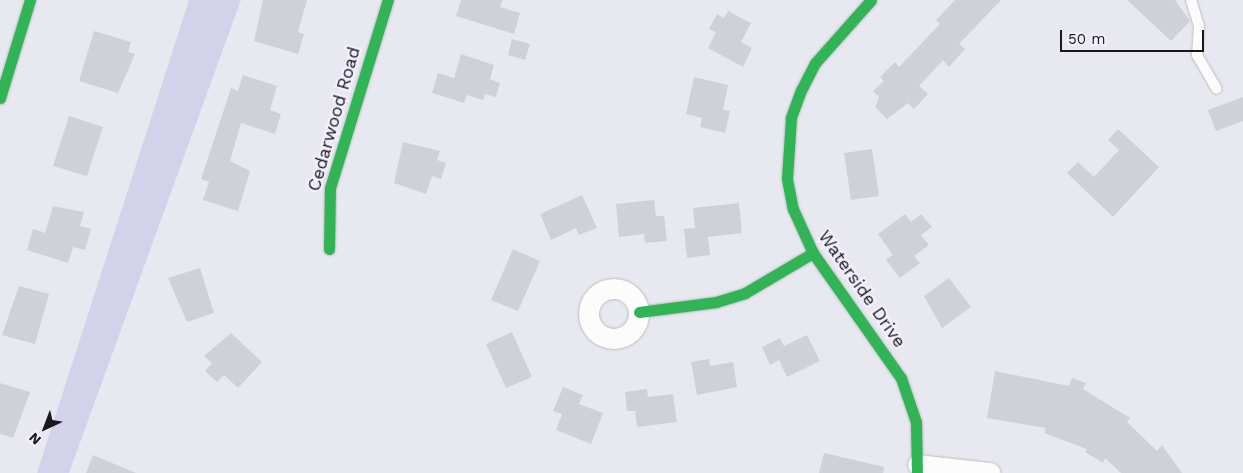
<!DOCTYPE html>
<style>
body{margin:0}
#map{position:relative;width:1243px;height:473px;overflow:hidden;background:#e8e8f0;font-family:"Work Sans",sans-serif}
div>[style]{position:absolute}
.green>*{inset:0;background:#d4d2ea}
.building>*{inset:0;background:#d0d0d7}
.roads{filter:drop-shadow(0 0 1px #bdbdc3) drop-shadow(0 0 1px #bdbdc3)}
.lane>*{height:10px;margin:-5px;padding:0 5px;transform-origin:5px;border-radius:5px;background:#fcfcfd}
.street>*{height:20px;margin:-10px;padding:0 10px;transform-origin:10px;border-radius:10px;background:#fcfcfd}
.street>.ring{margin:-10px;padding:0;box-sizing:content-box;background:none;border:20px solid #fcfcfd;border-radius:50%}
.fast>*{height:11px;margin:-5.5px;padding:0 5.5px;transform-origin:5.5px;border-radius:5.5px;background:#30b455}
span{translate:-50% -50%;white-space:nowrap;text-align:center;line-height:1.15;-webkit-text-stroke:4.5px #f3f1fe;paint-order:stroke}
.street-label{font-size:18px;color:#19181e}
.north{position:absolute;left:20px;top:403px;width:50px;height:50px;-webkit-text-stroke:4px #f3f1fe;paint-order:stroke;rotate:223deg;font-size:14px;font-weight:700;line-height:20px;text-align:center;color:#19181e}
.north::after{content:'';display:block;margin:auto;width:18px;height:22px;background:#19181e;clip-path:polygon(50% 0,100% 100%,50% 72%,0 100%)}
.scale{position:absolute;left:1060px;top:30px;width:144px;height:22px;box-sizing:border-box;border:2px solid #19181e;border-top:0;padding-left:6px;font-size:15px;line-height:18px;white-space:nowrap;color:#19181e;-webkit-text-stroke:4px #f3f1fe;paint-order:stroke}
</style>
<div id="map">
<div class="green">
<div style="clip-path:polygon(189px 0,241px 0,69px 473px,37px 473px)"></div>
</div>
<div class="building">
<div style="clip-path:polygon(263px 0,307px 0,298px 32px,304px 34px,298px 54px,254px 41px)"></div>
<div style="clip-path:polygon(461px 0,503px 0,500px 7px,520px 13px,514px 34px,456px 16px)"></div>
<div style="clip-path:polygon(955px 0,1001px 0,959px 44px,965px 49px,949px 67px,943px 60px,919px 86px,928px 94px,914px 109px,908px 103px,887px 119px,875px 107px,879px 97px,873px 91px,884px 81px,880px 77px,895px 62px,899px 67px,940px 24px,936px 20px)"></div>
<div style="clip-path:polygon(1127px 0,1175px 0,1190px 21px,1171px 41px)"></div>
<div style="clip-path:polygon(728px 11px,751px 23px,741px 42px,752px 48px,743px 67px,708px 48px,716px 32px,709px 29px,717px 14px,724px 18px)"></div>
<div style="clip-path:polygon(94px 31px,131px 42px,128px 52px,135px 54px,118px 93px,79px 81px)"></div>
<div style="clip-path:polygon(512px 39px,530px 44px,525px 60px,508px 55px)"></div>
<div style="clip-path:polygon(461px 54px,494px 65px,490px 79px,500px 83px,496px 97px,485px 94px,483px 100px,467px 95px,464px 103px,432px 93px,438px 73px,454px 78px)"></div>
<div style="clip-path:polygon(243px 75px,277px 86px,270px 110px,281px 114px,275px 134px,241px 123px,230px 161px,250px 171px,238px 211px,203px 200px,209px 182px,201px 179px,231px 88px,238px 91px)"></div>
<div style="clip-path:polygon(694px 77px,728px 85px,723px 110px,730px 111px,725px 133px,700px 127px,702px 118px,686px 114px)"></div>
<div style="clip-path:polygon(1243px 97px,1243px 121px,1216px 131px,1208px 110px)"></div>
<div style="clip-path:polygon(69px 116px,103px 127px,87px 176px,53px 166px)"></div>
<div style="clip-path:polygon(1118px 129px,1159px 167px,1113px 217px,1067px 173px,1078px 162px,1094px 177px,1119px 150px,1108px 140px)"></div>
<div style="clip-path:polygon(403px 142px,440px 151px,437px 160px,446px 163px,441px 179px,432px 176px,426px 194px,394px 183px)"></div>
<div style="clip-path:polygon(872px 149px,879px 196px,851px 200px,844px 153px)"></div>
<div style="clip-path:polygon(582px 195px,597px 228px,579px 235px,576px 228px,551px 240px,540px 214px)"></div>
<div style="clip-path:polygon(654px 200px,656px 216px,664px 216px,667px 241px,645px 243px,644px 234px,619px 237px,616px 204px)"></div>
<div style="clip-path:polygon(739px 203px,742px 233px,708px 237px,710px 255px,687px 258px,684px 229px,695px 228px,693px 208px)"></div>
<div style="clip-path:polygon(53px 206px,84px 212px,80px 226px,91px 229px,85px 250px,73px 247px,68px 263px,27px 250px,33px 229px,45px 233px)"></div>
<div style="clip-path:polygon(905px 214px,911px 222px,921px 214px,932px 227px,921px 235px,929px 245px,914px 256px,920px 263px,900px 278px,886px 260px,893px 255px,878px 234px)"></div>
<div style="clip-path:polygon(513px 249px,540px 261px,518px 311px,491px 300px)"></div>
<div style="clip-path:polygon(200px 268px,214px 313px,187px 322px,168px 278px)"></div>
<div style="clip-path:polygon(949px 278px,971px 307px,942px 328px,924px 296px)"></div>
<div style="clip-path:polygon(19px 286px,49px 294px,35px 344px,2px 335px)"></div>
<div style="clip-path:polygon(512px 332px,532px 377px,506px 388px,486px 344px)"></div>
<div style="clip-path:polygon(231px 333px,262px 362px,238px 388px,224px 375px,217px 382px,205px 371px,212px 363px,204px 356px)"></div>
<div style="clip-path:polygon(807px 335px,820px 361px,787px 377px,779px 360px,770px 365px,762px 347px,780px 338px,784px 346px)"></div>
<div style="clip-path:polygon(709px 359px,710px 366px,733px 362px,737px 387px,697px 395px,691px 362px)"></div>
<div style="clip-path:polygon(995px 371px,1069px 386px,1072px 378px,1086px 383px,1083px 389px,1130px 418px,1127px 422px,1157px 451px,1162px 445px,1182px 473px,1121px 473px,1105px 458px,1103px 463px,1085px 452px,1087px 449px,1044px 433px,1046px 428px,987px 418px)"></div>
<div style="clip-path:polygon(0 383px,30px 392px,13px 438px,0 434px)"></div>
<div style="clip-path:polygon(563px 387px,583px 395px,579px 404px,603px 413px,591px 444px,556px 430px,562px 414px,553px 411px)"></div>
<div style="clip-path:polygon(647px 389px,648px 397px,673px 394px,677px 422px,637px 427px,635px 411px,627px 411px,625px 392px)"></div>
<div style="clip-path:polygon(824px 453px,884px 467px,883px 473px,819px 473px)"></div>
<div style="clip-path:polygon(93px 455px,136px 473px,86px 473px)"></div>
</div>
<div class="roads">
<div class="lane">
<div style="left:1191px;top:0;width:28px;rotate:73deg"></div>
<div style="left:1199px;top:27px;width:28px;rotate:94deg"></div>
<div style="left:1197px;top:55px;width:39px;rotate:60deg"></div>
</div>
<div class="street">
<div class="ring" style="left:589px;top:289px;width:30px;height:30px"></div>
<div style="left:918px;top:465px;width:73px;rotate:6.3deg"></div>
</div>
<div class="fast">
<div style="left:871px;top:0;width:84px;rotate:131.6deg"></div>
<div style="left:815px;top:63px;width:30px;rotate:117deg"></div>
<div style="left:801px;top:90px;width:30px;rotate:110deg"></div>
<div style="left:791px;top:118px;width:61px;rotate:93.8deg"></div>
<div style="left:787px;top:179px;width:31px;rotate:79deg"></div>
<div style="left:793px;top:209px;width:48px;rotate:65.6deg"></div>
<div style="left:813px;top:253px;width:153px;rotate:54.9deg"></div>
<div style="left:901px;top:378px;width:46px;rotate:71.2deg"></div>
<div style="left:916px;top:422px;width:51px;rotate:88.9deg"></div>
<div style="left:0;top:98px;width:102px;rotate:-73deg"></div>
<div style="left:329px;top:249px;width:61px;rotate:-89.1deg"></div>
<div style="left:330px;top:188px;width:197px;rotate:-72.9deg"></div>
<div style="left:639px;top:312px;width:78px;rotate:-7.4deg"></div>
<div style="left:716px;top:302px;width:30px;rotate:-17deg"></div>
<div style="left:745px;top:293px;width:79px;rotate:-30.5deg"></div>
</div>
</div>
<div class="street-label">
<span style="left:334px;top:119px;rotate:-74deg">Cedarwood Road</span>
<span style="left:862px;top:289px;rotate:55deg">Waterside Drive</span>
</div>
<div class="north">N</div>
<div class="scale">50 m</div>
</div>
